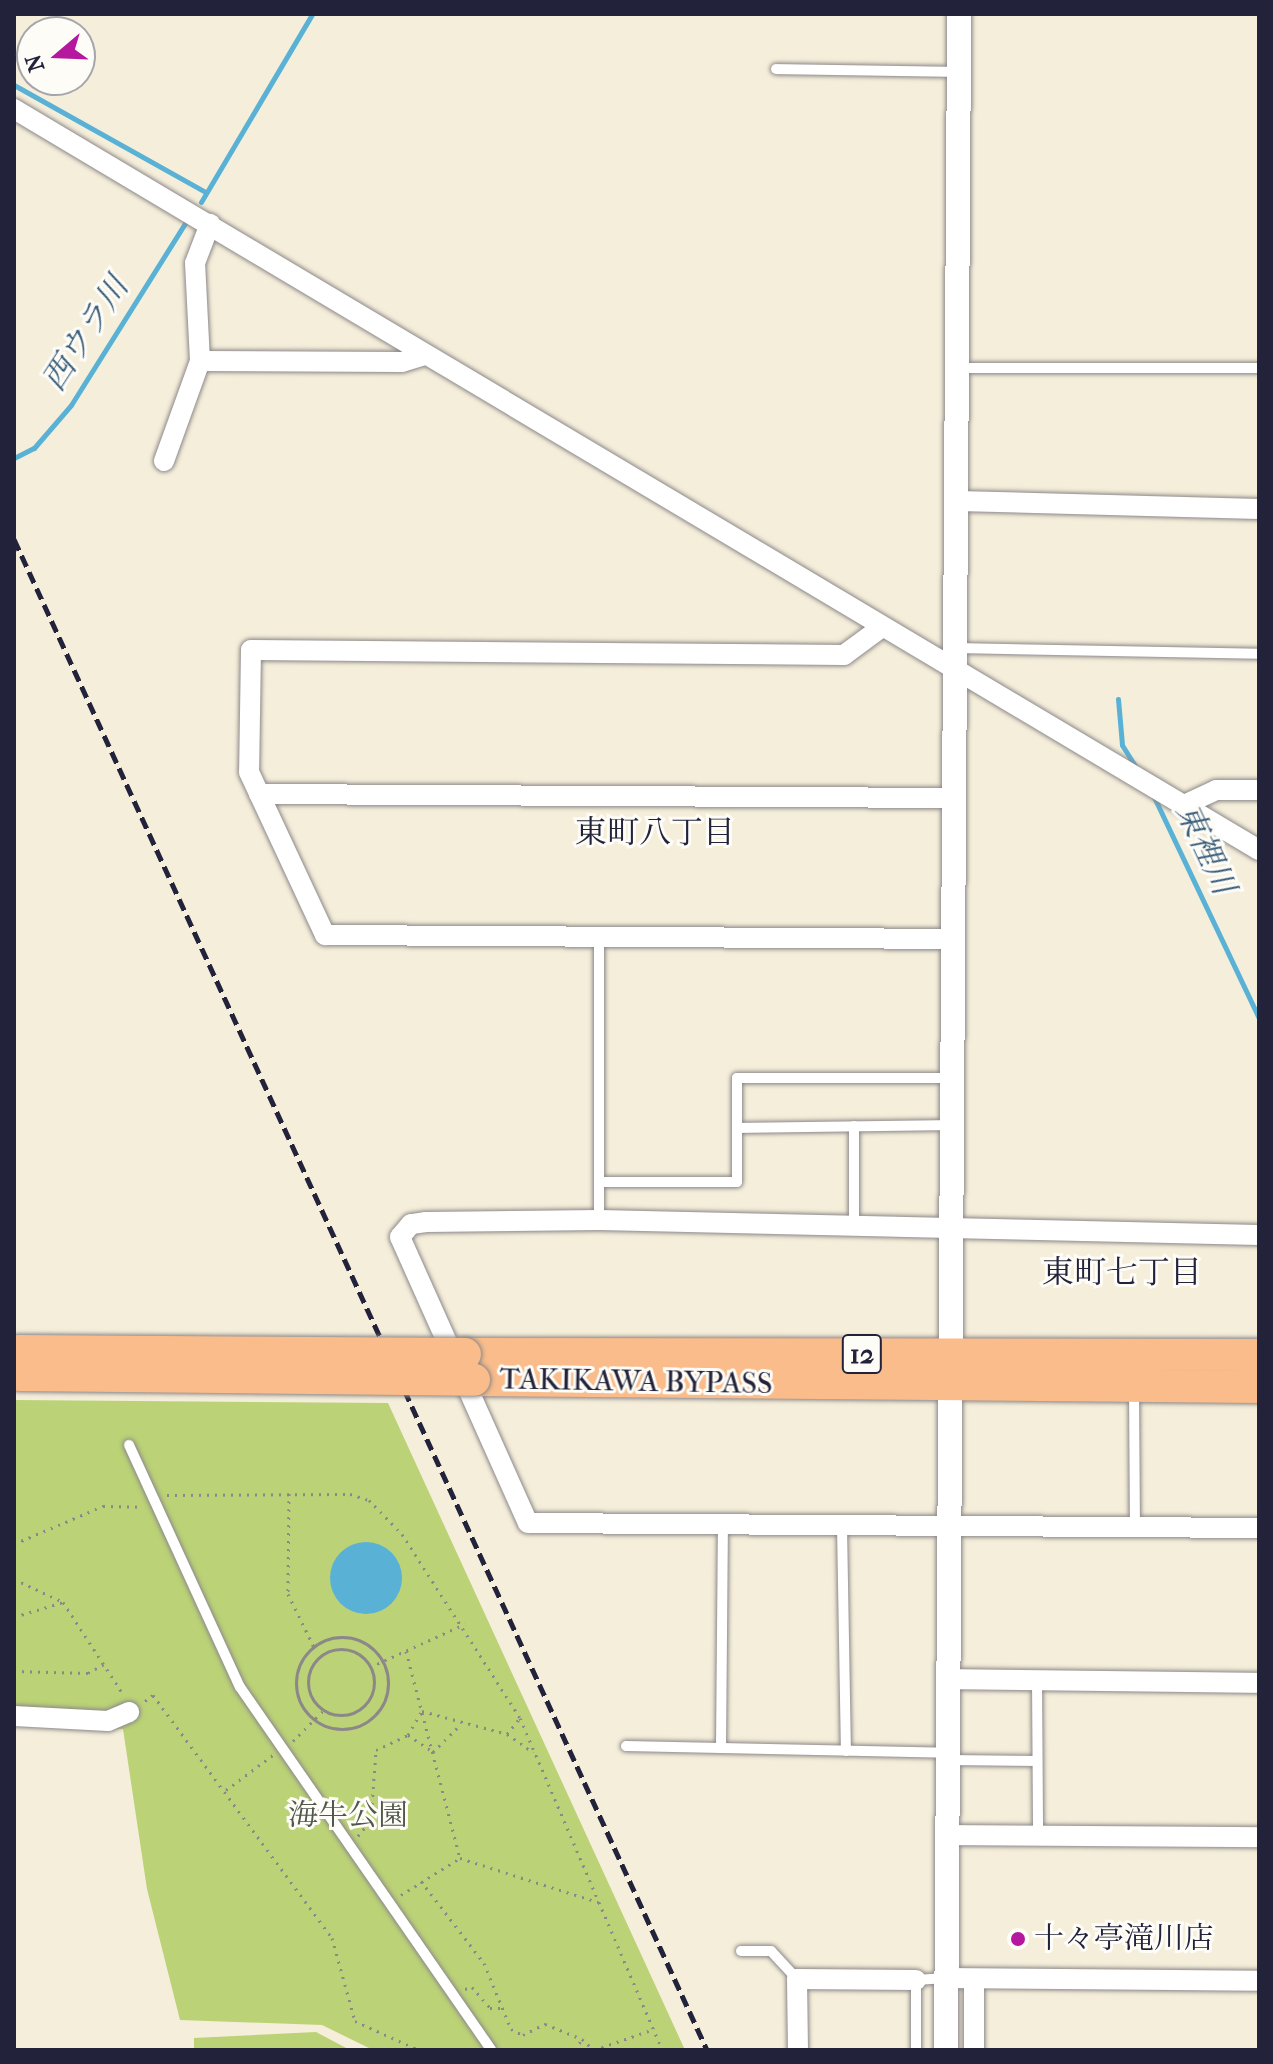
<!DOCTYPE html>
<meta charset="utf-8">
<style>
body{margin:0}
#map{position:relative;width:1273px;height:2064px;overflow:hidden;background:#f5eeda;font-family:"IM FELL French Canon","Noto Serif JP",serif}
div>[style]{position:absolute}
.green>*{inset:0;background:#bbd276}
.water>*{inset:0;background:#59b2d6}
.round{border-radius:50%}
.stream>*{height:5px;margin:-2.5px;padding:0 2.5px;transform-origin:2.5px;border-radius:2.5px;background:#59b2d6}
.path>*{height:3px;margin-top:-1.5px;transform-origin:0;background:repeating-linear-gradient(90deg,#8c888a 0 2px,transparent 0 8px)}
.path>.ring{margin:-1.5px;padding:0;box-sizing:content-box;background:none;border:3px solid #8c888a;border-radius:50%}
.roads{filter:drop-shadow(0 0 2px #8c888a) drop-shadow(0 0 2px #8c888a)}
.service>*{height:10px;margin:-5px;padding:0 5px;transform-origin:5px;border-radius:5px;background:#fff}
.minor>*{height:20px;margin:-10px;padding:0 10px;transform-origin:10px;border-radius:10px;background:#fff}
.tertiary>*{height:24px;margin:-12px;padding:0 12px;transform-origin:12px;border-radius:12px;background:#fff}
.trunk>*{height:32px;margin:-16px;padding:0 16px;transform-origin:16px;border-radius:16px;background:#f9bc8a}
.rail>*{height:5px;margin-top:-2.5px;transform-origin:0;background:repeating-linear-gradient(90deg,#22223b 0 12px,transparent 0 18px)}
.bridges{filter:drop-shadow(0 0 2px #8c888a) drop-shadow(0 0 2px #8c888a)}
.trunk-bridge>*{height:32px;margin:-16px;padding:0 16px;transform-origin:16px;border-radius:16px;background:#f9bc8a}
.dots>*{width:22px;height:22px;translate:-50% -50%;box-sizing:border-box;border:4px solid #fdfcf7;border-radius:50%}
span{translate:-50% -50%;white-space:nowrap;text-align:center;line-height:1.15;-webkit-text-stroke:6px #fdfcf7;paint-order:stroke}
.shield-label span{padding:2px 6px;background:#fdfcf7;border:2px solid;border-radius:6px;-webkit-text-stroke-width:0}
.shield-label{font-size:28px;color:#22223b;font-weight:700}
.street-label{font-size:30px;color:#22223b}
.park-label{font-size:30px;color:#50574d}
.poi-label{font-size:30px;color:#22223b}
.left{translate:0 -50%;text-align:left}
.water-label{font-size:32px;color:#385c79;font-style:italic}
.neighbourhood-label{font-size:32px;color:#22223b}
.frame{position:absolute;inset:0;border:16px solid #22223b;pointer-events:none}
.north{position:absolute;left:16px;top:16px;width:80px;height:80px;box-sizing:border-box;background:#fdfcf7;border:2px solid #a5a5ac;border-radius:50%;rotate:251deg;font-size:22px;font-weight:700;line-height:32px;text-align:center;color:#22223b}
.north::after{content:'';display:block;margin:auto;width:28px;height:36px;background:#b5179e;clip-path:polygon(50% 0,100% 100%,50% 72%,0 100%)}
</style>
<div id="map">
<div class="green">
<div style="clip-path:polygon(14px 1400px,388px 1403px,685px 2050px,373px 2050px,322px 2025px,180px 2020px,147px 1889px,123px 1729px,14px 1723px)"></div>
<div style="clip-path:polygon(316px 2032px,350px 2050px,194px 2050px,194px 2038px)"></div>
</div>
<div class="water">
<div class="round" style="left:330px;top:1542px;width:72px;height:72px"></div>
</div>
<div class="stream">
<div style="left:14px;top:85px;width:218px;rotate:29.2deg"></div>
<div style="left:201px;top:202px;width:218px;rotate:-59.4deg"></div>
<div style="left:14px;top:458px;width:22px;rotate:-27deg"></div>
<div style="left:34px;top:448px;width:57px;rotate:-49.3deg"></div>
<div style="left:71px;top:405px;width:215px;rotate:-57.9deg"></div>
<div style="left:1118px;top:699px;width:46px;rotate:85deg"></div>
<div style="left:1122px;top:745px;width:25px;rotate:58deg"></div>
<div style="left:1153px;top:795px;width:247px;rotate:64.6deg"></div>
</div>
<div class="path">
<div style="left:289px;top:1493px;width:101px;rotate:90.6deg"></div>
<div style="left:288px;top:1594px;width:59px;rotate:63.9deg"></div>
<div style="left:167px;top:1495px;width:183px;rotate:-0.3deg"></div>
<div style="left:350px;top:1494px;width:20px;rotate:18deg"></div>
<div style="left:369px;top:1500px;width:47px;rotate:45.9deg"></div>
<div style="left:402px;top:1534px;width:219px;rotate:57.3deg"></div>
<div style="left:520px;top:1718px;width:361px;rotate:66.8deg"></div>
<div style="left:14px;top:1544px;width:97px;rotate:-23.1deg"></div>
<div style="left:103px;top:1506px;width:39px;rotate:1deg"></div>
<div style="left:14px;top:1579px;width:54px;rotate:25.1deg"></div>
<div style="left:63px;top:1602px;width:110px;rotate:56.9deg"></div>
<div style="left:14px;top:1617px;width:51px;rotate:-17deg"></div>
<div class="ring" style="left:296px;top:1637px;width:89px;height:89px"></div>
<div class="ring" style="left:308px;top:1649px;width:63px;height:63px"></div>
<div style="left:406px;top:1651px;width:214px;rotate:75.4deg"></div>
<div style="left:370px;top:1667px;width:104px;rotate:-24.4deg"></div>
<div style="left:14px;top:1671px;width:74px;rotate:1.5deg"></div>
<div style="left:88px;top:1673px;width:18px;rotate:-29deg"></div>
<div style="left:145px;top:1701px;width:10px;rotate:-37deg"></div>
<div style="left:153px;top:1695px;width:302px;rotate:53.6deg"></div>
<div style="left:332px;top:1938px;width:86px;rotate:74.5deg"></div>
<div style="left:355px;top:2021px;width:70px;rotate:24.4deg"></div>
<div style="left:507px;top:1734px;width:19px;rotate:-51deg"></div>
<div style="left:408px;top:1735px;width:28px;rotate:-60deg"></div>
<div style="left:422px;top:1711px;width:88px;rotate:15.1deg"></div>
<div style="left:507px;top:1734px;width:32px;rotate:35deg"></div>
<div style="left:293px;top:1741px;width:42px;rotate:-45deg"></div>
<div style="left:226px;top:1790px;width:59px;rotate:-36.7deg"></div>
<div style="left:358px;top:1836px;width:21px;rotate:-51deg"></div>
<div style="left:371px;top:1820px;width:70px;rotate:-85.9deg"></div>
<div style="left:376px;top:1750px;width:35px;rotate:-25deg"></div>
<div style="left:408px;top:1735px;width:30px;rotate:34deg"></div>
<div style="left:433px;top:1752px;width:37px;rotate:-45deg"></div>
<div style="left:421px;top:1881px;width:103px;rotate:52.5deg"></div>
<div style="left:484px;top:1963px;width:71px;rotate:67.8deg"></div>
<div style="left:511px;top:2029px;width:13px;rotate:27deg"></div>
<div style="left:523px;top:2035px;width:25px;rotate:-27deg"></div>
<div style="left:545px;top:2024px;width:40px;rotate:22deg"></div>
<div style="left:401px;top:1895px;width:70px;rotate:-32.1deg"></div>
<div style="left:460px;top:1858px;width:145px;rotate:17.7deg"></div>
<div style="left:465px;top:1989px;width:7px;rotate:-16deg"></div>
<div style="left:472px;top:1987px;width:28px;rotate:49deg"></div>
<div style="left:490px;top:2008px;width:13px"></div>
<div style="left:575px;top:2050px;width:13px;rotate:-58deg"></div>
<div style="left:582px;top:2039px;width:16px;rotate:43deg"></div>
<div style="left:594px;top:2050px;width:64px;rotate:-19.3deg"></div>
</div>
<div class="roads">
<div class="service">
<div style="left:776px;top:69px;width:182px;rotate:0.9deg"></div>
<div style="left:957px;top:368px;width:302px"></div>
<div style="left:955px;top:648px;width:304px;rotate:1.1deg"></div>
<div style="left:599px;top:937px;width:283px;rotate:90deg"></div>
<div style="left:738px;top:1128px;width:213px;rotate:-0.8deg"></div>
<div style="left:599px;top:1182px;width:138px"></div>
<div style="left:737px;top:1182px;width:104px;rotate:-90deg"></div>
<div style="left:737px;top:1078px;width:215px"></div>
<div style="left:854px;top:1225px;width:99px;rotate:-90deg"></div>
<div style="left:1134px;top:1389px;width:138px;rotate:89.6deg"></div>
<div style="left:129px;top:1445px;width:266px;rotate:65.4deg"></div>
<div style="left:240px;top:1687px;width:441px;rotate:55.3deg"></div>
<div style="left:842px;top:1526px;width:225px;rotate:89deg"></div>
<div style="left:1037px;top:1680px;width:156px;rotate:89.6deg"></div>
<div style="left:626px;top:1746px;width:321px;rotate:1.2deg"></div>
<div style="left:721px;top:1748px;width:223px;rotate:-89.5deg"></div>
<div style="left:948px;top:1760px;width:89px;rotate:0.6deg"></div>
<div style="left:741px;top:1951px;width:30px"></div>
<div style="left:771px;top:1951px;width:38px;rotate:47deg"></div>
<div style="left:916px;top:2050px;width:70px;rotate:-90deg"></div>
<div style="left:916px;top:1980px;width:30px;rotate:-4deg"></div>
</div>
<div class="minor">
<div style="left:14px;top:109px;width:1449px;rotate:30.76deg"></div>
<div style="left:200px;top:361px;width:202px;rotate:0.3deg"></div>
<div style="left:402px;top:362px;width:24px;rotate:-17deg"></div>
<div style="left:164px;top:461px;width:106px;rotate:-70.2deg"></div>
<div style="left:200px;top:361px;width:98px;rotate:-92.9deg"></div>
<div style="left:195px;top:263px;width:42px;rotate:-69deg"></div>
<div style="left:957px;top:501px;width:302px;rotate:1.5deg"></div>
<div style="left:882px;top:627px;width:47px;rotate:143.6deg"></div>
<div style="left:844px;top:655px;width:593px;rotate:-179.52deg"></div>
<div style="left:251px;top:650px;width:122px;rotate:90.9deg"></div>
<div style="left:249px;top:772px;width:180px;rotate:65deg"></div>
<div style="left:325px;top:935px;width:629px;rotate:0.36deg"></div>
<div style="left:259px;top:794px;width:696px;rotate:0.33deg"></div>
<div style="left:1184px;top:805px;width:35px;rotate:-25deg"></div>
<div style="left:1216px;top:790px;width:43px"></div>
<div style="left:1259px;top:1235px;width:660px;rotate:-178.7deg"></div>
<div style="left:599px;top:1220px;width:173px;rotate:179.3deg"></div>
<div style="left:426px;top:1222px;width:15px;rotate:172deg"></div>
<div style="left:411px;top:1224px;width:17px;rotate:130deg"></div>
<div style="left:400px;top:1237px;width:313px;rotate:65.9deg"></div>
<div style="left:528px;top:1523px;width:731px;rotate:0.39deg"></div>
<div style="left:949px;top:1679px;width:310px;rotate:0.7deg"></div>
<div style="left:14px;top:1716px;width:94px;rotate:3deg"></div>
<div style="left:108px;top:1721px;width:23px;rotate:-23deg"></div>
<div style="left:948px;top:1835px;width:311px;rotate:0.4deg"></div>
<div style="left:946px;top:1978px;width:313px;rotate:0.5deg"></div>
<div style="left:798px;top:2050px;width:71px;rotate:-90.8deg"></div>
<div style="left:797px;top:1979px;width:119px;rotate:0.5deg"></div>
<div style="left:974px;top:2050px;width:70px;rotate:-90deg"></div>
</div>
<div class="tertiary">
<div style="left:946px;top:2050px;width:2036px;rotate:-89.63deg"></div>
</div>
<div class="trunk">
<div style="left:465px;top:1354px;width:794px;rotate:0.07deg"></div>
<div style="left:474px;top:1380px;width:785px;rotate:0.51deg"></div>
</div>
</div>
<div class="rail">
<div style="left:14px;top:539px;width:1662px;rotate:65.36deg"></div>
</div>
<div class="bridges">
<div class="trunk-bridge">
<div style="left:19px;top:1351px;width:446px;rotate:0.4deg"></div>
<div style="left:20px;top:1375px;width:454px;rotate:0.6deg"></div>
</div>
</div>
<div class="dots">
<div style="left:1018px;top:1939px;background:#b5179e"></div>
</div>
<div class="shield-label">
<span style="left:862px;top:1354px">12</span>
</div>
<div class="street-label">
<span style="left:636px;top:1382px;rotate:1deg">TAKIKAWA BYPASS</span>
</div>
<div class="park-label">
<span style="left:348px;top:1816px">海牛公園</span>
</div>
<div class="poi-label">
<span class="left" style="left:1034px;top:1939px">十々亭滝川店</span>
</div>
<div class="water-label">
<span style="left:86px;top:334px;rotate:-57deg">西ウラ川</span>
<span style="left:1205px;top:849px;rotate:65deg">東裡川</span>
</div>
<div class="neighbourhood-label">
<span style="left:655px;top:833px">東町八丁目</span>
<span style="left:1122px;top:1273px">東町七丁目</span>
</div>
<div class="frame"></div>
<div class="north">N</div>
</div>
